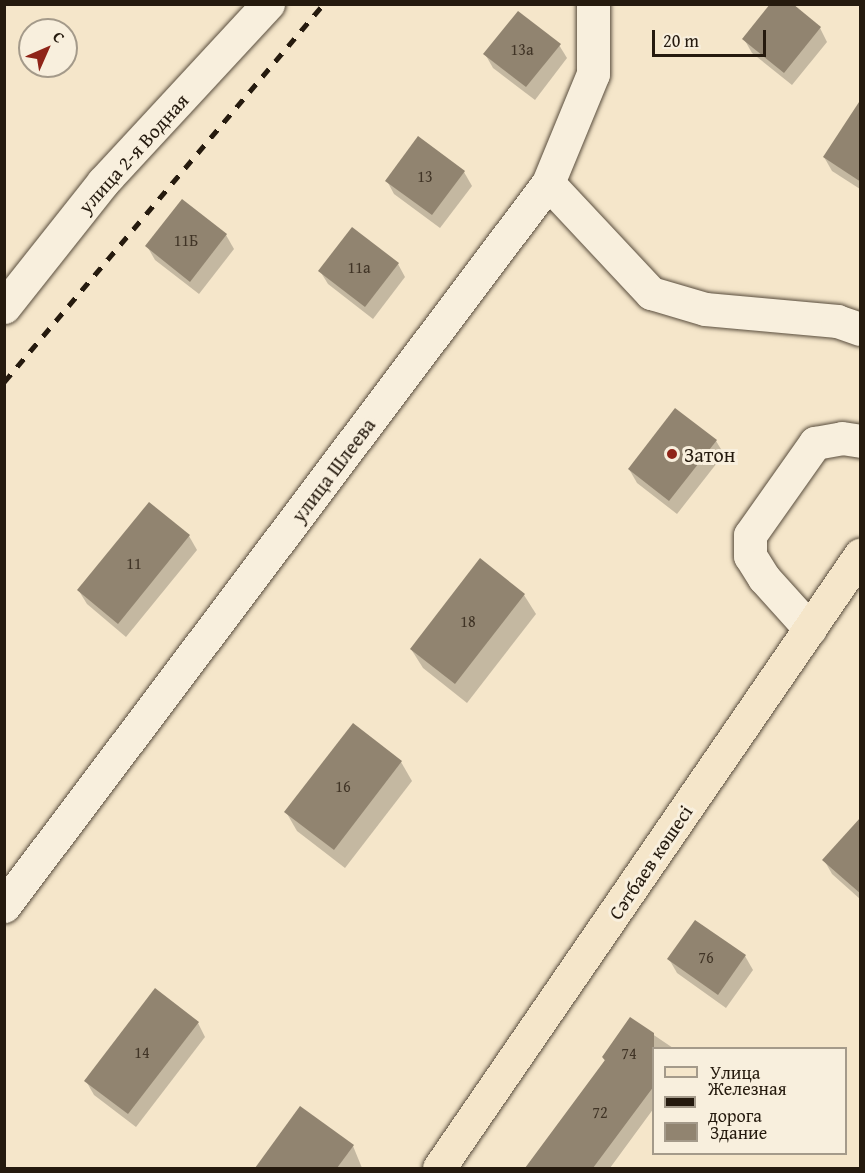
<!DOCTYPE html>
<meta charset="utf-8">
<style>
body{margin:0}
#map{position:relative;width:865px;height:1173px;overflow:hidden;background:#f5e6ca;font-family:"Gentium Book Plus",serif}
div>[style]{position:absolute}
.shadow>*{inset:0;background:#0003}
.building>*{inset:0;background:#918470}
.roads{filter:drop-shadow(0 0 2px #594d3d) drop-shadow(0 0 2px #594d3d)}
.minor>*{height:33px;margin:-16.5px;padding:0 16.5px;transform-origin:16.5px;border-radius:16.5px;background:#f8efdd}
.major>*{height:33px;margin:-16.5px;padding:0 16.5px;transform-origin:16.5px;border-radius:16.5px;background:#f5e6ca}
.rail>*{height:4.5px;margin-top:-2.25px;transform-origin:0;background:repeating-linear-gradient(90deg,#251a0e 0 10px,transparent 0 20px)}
.dots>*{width:16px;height:16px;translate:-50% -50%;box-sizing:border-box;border:3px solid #f8efdd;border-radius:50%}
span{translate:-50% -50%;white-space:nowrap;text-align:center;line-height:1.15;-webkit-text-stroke:6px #f8efdd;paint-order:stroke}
.number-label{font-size:16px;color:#403426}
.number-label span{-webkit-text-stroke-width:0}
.street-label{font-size:20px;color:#251a0e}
.poi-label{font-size:20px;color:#251a0e}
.left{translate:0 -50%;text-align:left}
.frame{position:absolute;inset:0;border:6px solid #251a0e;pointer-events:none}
.legend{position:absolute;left:652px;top:1047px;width:195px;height:108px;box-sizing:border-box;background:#f8efdd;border:2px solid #a49a8a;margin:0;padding:8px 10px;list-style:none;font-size:18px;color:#251a0e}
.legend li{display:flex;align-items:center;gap:12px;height:30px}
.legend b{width:30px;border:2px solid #a49a8a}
.north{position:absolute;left:18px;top:18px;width:60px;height:60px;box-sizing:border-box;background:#f8efdd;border:2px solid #a49a8a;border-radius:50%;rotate:45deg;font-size:16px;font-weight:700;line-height:24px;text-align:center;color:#251a0e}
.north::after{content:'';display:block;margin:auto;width:21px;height:27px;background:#8f2418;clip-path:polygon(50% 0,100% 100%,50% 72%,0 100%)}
.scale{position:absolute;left:652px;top:30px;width:114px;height:27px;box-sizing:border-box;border:3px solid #251a0e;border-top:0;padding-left:8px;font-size:18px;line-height:21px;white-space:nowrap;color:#251a0e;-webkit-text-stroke:4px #f8efdd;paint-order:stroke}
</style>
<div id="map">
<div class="shadow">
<div style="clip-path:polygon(820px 28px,827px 42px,792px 85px,752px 53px,744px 39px)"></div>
<div style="clip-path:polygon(559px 45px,567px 58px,535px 100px,493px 68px,485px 54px)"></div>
<div style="clip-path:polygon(860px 118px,860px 189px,832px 171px,824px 157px)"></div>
<div style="clip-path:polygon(464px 172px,472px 186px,440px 228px,394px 194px,387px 181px)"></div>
<div style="clip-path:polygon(182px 201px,226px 235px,234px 249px,199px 294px,155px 260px,147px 246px)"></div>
<div style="clip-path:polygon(398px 264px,405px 277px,373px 319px,328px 284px,320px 271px)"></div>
<div style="clip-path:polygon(716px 441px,724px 454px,677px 514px,637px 483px,629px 469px)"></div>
<div style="clip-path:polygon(149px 504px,189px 536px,197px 550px,126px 637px,87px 604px,79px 591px)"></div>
<div style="clip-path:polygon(524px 595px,536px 614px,467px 703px,423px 668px,411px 649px)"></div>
<div style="clip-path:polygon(401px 762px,412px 781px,345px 868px,297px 831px,286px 812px)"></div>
<div style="clip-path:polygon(860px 831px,860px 899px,832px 874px,824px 860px)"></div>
<div style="clip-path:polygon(745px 956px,753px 970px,726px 1008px,677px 973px,669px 959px)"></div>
<div style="clip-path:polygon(630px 1019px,673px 1048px,654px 1048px,654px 1108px,610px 1168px,527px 1168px,605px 1061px,603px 1058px)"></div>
<div style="clip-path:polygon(198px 1023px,205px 1037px,136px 1127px,94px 1095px,86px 1081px)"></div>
<div style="clip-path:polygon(300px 1108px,353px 1146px,362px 1168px,257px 1168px)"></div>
</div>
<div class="building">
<div style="clip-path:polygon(770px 4px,793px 4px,821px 27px,784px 73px,742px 39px)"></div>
<div style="clip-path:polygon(518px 11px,561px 44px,526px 87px,483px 54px)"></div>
<div style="clip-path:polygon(861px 99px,861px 182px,823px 157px)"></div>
<div style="clip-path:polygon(418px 136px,465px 171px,432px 215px,385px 181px)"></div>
<div style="clip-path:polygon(182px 199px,227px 234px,190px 282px,145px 246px)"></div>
<div style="clip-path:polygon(352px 227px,399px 263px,365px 307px,318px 271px)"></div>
<div style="clip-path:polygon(675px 408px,717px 440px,669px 501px,628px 469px)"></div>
<div style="clip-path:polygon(149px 502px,190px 535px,118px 624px,77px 590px)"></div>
<div style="clip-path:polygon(480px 558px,525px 594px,455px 684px,410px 649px)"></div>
<div style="clip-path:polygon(353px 723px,402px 761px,334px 850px,284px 812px)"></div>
<div style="clip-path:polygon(861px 817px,861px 894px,822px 860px)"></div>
<div style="clip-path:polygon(695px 920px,746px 955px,718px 995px,667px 959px)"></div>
<div style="clip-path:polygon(155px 988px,199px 1022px,128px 1114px,84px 1081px)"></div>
<div style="clip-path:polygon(630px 1017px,654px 1033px,654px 1086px,593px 1168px,525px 1168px,605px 1060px,602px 1057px)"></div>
<div style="clip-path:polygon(300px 1106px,354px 1145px,337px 1168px,255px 1168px)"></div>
</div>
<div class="roads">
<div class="minor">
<div style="left:548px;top:183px;width:151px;rotate:46.9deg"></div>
<div style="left:651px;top:293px;width:56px;rotate:16.5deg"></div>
<div style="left:705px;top:309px;width:133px;rotate:5.2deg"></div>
<div style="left:837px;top:321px;width:24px;rotate:19deg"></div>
<div style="left:4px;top:307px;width:159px;rotate:-51.6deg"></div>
<div style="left:103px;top:182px;width:243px;rotate:-47.2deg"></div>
<div style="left:810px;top:629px;width:69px;rotate:-132deg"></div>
<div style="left:764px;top:578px;width:26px;rotate:-122deg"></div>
<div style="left:750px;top:556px;width:21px;rotate:-90deg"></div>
<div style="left:750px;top:535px;width:113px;rotate:-54.8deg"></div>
<div style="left:815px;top:443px;width:27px;rotate:-10deg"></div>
<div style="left:842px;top:438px;width:18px;rotate:9deg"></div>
<div style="left:4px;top:906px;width:905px;rotate:-53.04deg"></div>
<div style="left:548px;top:183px;width:118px;rotate:-67.6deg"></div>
<div style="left:593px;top:74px;width:70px;rotate:-90deg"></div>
</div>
<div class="major">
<div style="left:439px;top:1168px;width:744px;rotate:-55.52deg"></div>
</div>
</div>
<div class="rail">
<div style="left:4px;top:382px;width:495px;rotate:-49.8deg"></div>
</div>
<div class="dots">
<div style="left:672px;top:454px;background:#8f2418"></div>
</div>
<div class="number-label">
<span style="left:522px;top:49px">13а</span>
<span style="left:425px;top:176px">13</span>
<span style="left:186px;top:240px">11Б</span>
<span style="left:359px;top:267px">11а</span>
<span style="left:134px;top:563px">11</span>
<span style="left:468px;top:621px">18</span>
<span style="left:343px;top:786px">16</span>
<span style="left:706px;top:957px">76</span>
<span style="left:142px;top:1052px">14</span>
<span style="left:629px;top:1053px">74</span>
<span style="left:600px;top:1112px">72</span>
</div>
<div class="street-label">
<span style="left:133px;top:153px;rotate:-48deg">улица 2-я Водная</span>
<span style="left:333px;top:470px;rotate:-53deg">улица Шлеева</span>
<span style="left:650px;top:862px;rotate:-56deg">Сәтбаев көшесі</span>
</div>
<div class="poi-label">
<span class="left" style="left:684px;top:454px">Затон</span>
</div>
<div class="frame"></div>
<ul class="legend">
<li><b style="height:8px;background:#f5e6ca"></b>Улица</li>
<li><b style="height:8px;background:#251a0e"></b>Железная дорога</li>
<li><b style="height:16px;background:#918470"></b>Здание</li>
</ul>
<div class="north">С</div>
<div class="scale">20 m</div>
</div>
